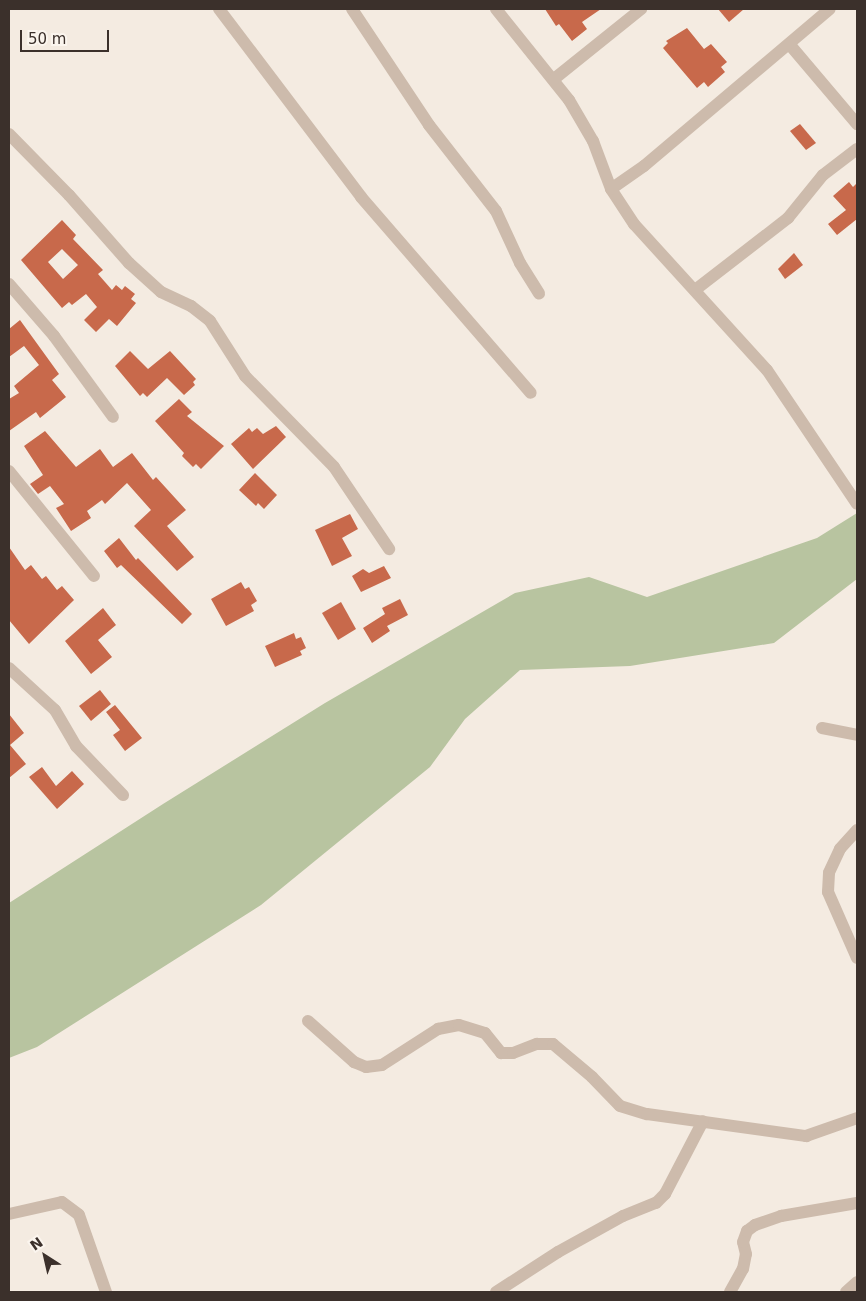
<!DOCTYPE html>
<style>
body{margin:0}
#map{position:relative;width:866px;height:1301px;overflow:hidden;background:#f4ebe1;font-family:"DejaVu Sans",sans-serif}
div>[style]{position:absolute}
.green>*{inset:0;background:#b8c4a0}
.building>*{inset:0;background:#c8694b}
.minor>*{height:12px;margin:-6px;padding:0 6px;transform-origin:6px;border-radius:6px;background:#cdbbac}
span{translate:-50% -50%;white-space:nowrap;text-align:center;line-height:1.15;-webkit-text-stroke:4px #fbf5ee;paint-order:stroke}
.frame{position:absolute;inset:0;border:10px solid #3b302b;pointer-events:none}
.north{position:absolute;left:20px;top:1231px;width:50px;height:50px;-webkit-text-stroke:4px #fbf5ee;paint-order:stroke;rotate:325deg;font-size:14px;font-weight:700;line-height:20px;text-align:center;color:#3b302b}
.north::after{content:'';display:block;margin:auto;width:18px;height:22px;background:#3b302b;clip-path:polygon(50% 0,100% 100%,50% 72%,0 100%)}
.scale{position:absolute;left:20px;top:30px;width:89px;height:22px;box-sizing:border-box;border:2px solid #3b302b;border-top:0;padding-left:6px;font-size:15px;line-height:18px;white-space:nowrap;color:#3b302b;-webkit-text-stroke:4px #fbf5ee;paint-order:stroke}
</style>
<div id="map">
<div class="green">
<div style="clip-path:polygon(857px 513px,857px 579px,774px 643px,630px 666px,520px 670px,465px 719px,430px 767px,261px 905px,37px 1047px,9px 1058px,9px 903px,163px 804px,325px 703px,515px 593px,589px 577px,647px 597px,817px 538px)"></div>
</div>
<div class="building">
<div style="clip-path:polygon(545px 9px,601px 9px,582px 22px,587px 29px,572px 41px,559px 24px,556px 26px)"></div>
<div style="clip-path:polygon(718px 9px,744px 9px,729px 22px)"></div>
<div style="clip-path:polygon(687px 28px,704px 49px,711px 44px,727px 62px,721px 67px,725px 72px,708px 87px,704px 82px,697px 88px,663px 48px,668px 43px,666px 41px)"></div>
<div style="clip-path:polygon(800px 124px,816px 143px,806px 150px,790px 131px)"></div>
<div style="clip-path:polygon(849px 182px,853px 187px,857px 183px,857px 219px,837px 235px,828px 224px,846px 210px,833px 196px)"></div>
<div style="clip-path:polygon(evenodd,62px 220px,76px 235px,73px 239px,103px 270px,98px 274px,112px 290px,116px 285px,122px 290px,125px 286px,135px 294px,131px 299px,136px 303px,117px 326px,109px 319px,96px 332px,84px 320px,97px 307px,86px 294px,72px 305px,69px 302px,62px 308px,21px 260px,62px 220px,62px 249px,78px 265px,63px 279px,48px 262px,62px 249px)"></div>
<div style="clip-path:polygon(794px 253px,803px 265px,785px 279px,778px 269px)"></div>
<div style="clip-path:polygon(20px 320px,59px 374px,52px 380px,66px 397px,40px 418px,36px 412px,9px 431px,9px 399px,19px 393px,14px 386px,39px 365px,24px 346px,9px 357px,9px 329px)"></div>
<div style="clip-path:polygon(130px 351px,148px 369px,170px 351px,196px 379px,193px 382px,195px 385px,184px 395px,167px 378px,147px 397px,143px 393px,140px 396px,115px 366px)"></div>
<div style="clip-path:polygon(179px 399px,192px 412px,187px 416px,224px 446px,201px 469px,196px 464px,193px 467px,182px 456px,184px 453px,155px 421px)"></div>
<div style="clip-path:polygon(276px 426px,286px 437px,253px 469px,231px 444px,249px 428px,252px 432px,257px 428px,263px 434px)"></div>
<div style="clip-path:polygon(45px 431px,76px 467px,100px 449px,113px 467px,132px 453px,153px 480px,156px 477px,186px 510px,167px 526px,194px 557px,177px 571px,134px 526px,151px 510px,127px 483px,105px 504px,102px 500px,87px 511px,91px 518px,71px 531px,56px 508px,64px 504px,50px 486px,38px 494px,30px 484px,43px 475px,24px 446px)"></div>
<div style="clip-path:polygon(255px 473px,277px 495px,264px 509px,258px 503px,256px 506px,239px 490px)"></div>
<div style="clip-path:polygon(350px 514px,358px 529px,342px 538px,352px 556px,332px 566px,315px 530px)"></div>
<div style="clip-path:polygon(119px 538px,136px 560px,138px 558px,192px 614px,182px 624px,121px 565px,117px 568px,104px 551px)"></div>
<div style="clip-path:polygon(9px 547px,25px 570px,31px 565px,42px 579px,46px 576px,57px 590px,62px 586px,74px 600px,29px 644px,9px 620px)"></div>
<div style="clip-path:polygon(384px 566px,391px 578px,361px 592px,352px 576px,363px 569px,369px 573px)"></div>
<div style="clip-path:polygon(241px 582px,245px 589px,249px 587px,257px 601px,251px 605px,254px 611px,226px 626px,211px 599px)"></div>
<div style="clip-path:polygon(400px 599px,408px 615px,387px 626px,390px 631px,372px 643px,363px 628px,385px 614px,382px 608px)"></div>
<div style="clip-path:polygon(341px 602px,356px 629px,338px 640px,322px 613px)"></div>
<div style="clip-path:polygon(103px 608px,116px 625px,98px 640px,112px 657px,91px 674px,65px 641px)"></div>
<div style="clip-path:polygon(294px 633px,296px 639px,301px 637px,306px 648px,300px 651px,302px 655px,275px 667px,265px 646px)"></div>
<div style="clip-path:polygon(100px 690px,111px 704px,91px 721px,79px 706px)"></div>
<div style="clip-path:polygon(115px 705px,142px 738px,125px 751px,113px 735px,120px 730px,106px 712px)"></div>
<div style="clip-path:polygon(9px 714px,24px 733px,10px 745px,26px 764px,9px 778px)"></div>
<div style="clip-path:polygon(42px 767px,56px 786px,72px 771px,84px 784px,57px 809px,29px 777px)"></div>
</div>
<div class="minor">
<div style="left:219px;top:9px;width:236px;rotate:52.9deg"></div>
<div style="left:361px;top:197px;width:259px;rotate:49.1deg"></div>
<div style="left:352px;top:9px;width:139px;rotate:56.4deg"></div>
<div style="left:429px;top:125px;width:109px;rotate:52.1deg"></div>
<div style="left:496px;top:211px;width:57px;rotate:65.2deg"></div>
<div style="left:520px;top:263px;width:36px;rotate:58deg"></div>
<div style="left:496px;top:9px;width:117px;rotate:51.3deg"></div>
<div style="left:569px;top:100px;width:48px;rotate:59.7deg"></div>
<div style="left:593px;top:141px;width:51px;rotate:69.4deg"></div>
<div style="left:611px;top:189px;width:42px;rotate:56.7deg"></div>
<div style="left:634px;top:224px;width:197px;rotate:47.7deg"></div>
<div style="left:767px;top:370px;width:161px;rotate:56.1deg"></div>
<div style="left:790px;top:45px;width:104px;rotate:49.7deg"></div>
<div style="left:554px;top:79px;width:112px;rotate:-38.8deg"></div>
<div style="left:9px;top:134px;width:86px;rotate:45.5deg"></div>
<div style="left:69px;top:195px;width:91px;rotate:48.6deg"></div>
<div style="left:129px;top:263px;width:43px;rotate:42.2deg"></div>
<div style="left:161px;top:292px;width:33px;rotate:25deg"></div>
<div style="left:191px;top:306px;width:24px;rotate:38deg"></div>
<div style="left:210px;top:321px;width:65px;rotate:57.5deg"></div>
<div style="left:245px;top:376px;width:127px;rotate:45.6deg"></div>
<div style="left:334px;top:467px;width:99px;rotate:56.1deg"></div>
<div style="left:611px;top:189px;width:40px;rotate:-34.9deg"></div>
<div style="left:644px;top:166px;width:243px;rotate:-40.2deg"></div>
<div style="left:9px;top:284px;width:69px;rotate:49.1deg"></div>
<div style="left:54px;top:336px;width:100px;rotate:53.9deg"></div>
<div style="left:695px;top:290px;width:118px;rotate:-37.7deg"></div>
<div style="left:788px;top:218px;width:55px;rotate:-50.9deg"></div>
<div style="left:823px;top:175px;width:43px;rotate:-37.4deg"></div>
<div style="left:9px;top:471px;width:135px;rotate:51deg"></div>
<div style="left:9px;top:668px;width:62px;rotate:42.4deg"></div>
<div style="left:55px;top:710px;width:42px;rotate:59.7deg"></div>
<div style="left:76px;top:746px;width:68px;rotate:46.2deg"></div>
<div style="left:822px;top:728px;width:36px;rotate:11deg"></div>
<div style="left:857px;top:830px;width:25px;rotate:132deg"></div>
<div style="left:840px;top:849px;width:26px;rotate:115deg"></div>
<div style="left:829px;top:873px;width:19px;rotate:93deg"></div>
<div style="left:828px;top:892px;width:72px;rotate:66.3deg"></div>
<div style="left:308px;top:1021px;width:62px;rotate:41.7deg"></div>
<div style="left:354px;top:1062px;width:13px;rotate:23deg"></div>
<div style="left:366px;top:1067px;width:16px;rotate:-7deg"></div>
<div style="left:382px;top:1065px;width:67px;rotate:-32.7deg"></div>
<div style="left:438px;top:1029px;width:21px;rotate:-11deg"></div>
<div style="left:459px;top:1025px;width:27px;rotate:17deg"></div>
<div style="left:485px;top:1033px;width:26px;rotate:51deg"></div>
<div style="left:501px;top:1053px;width:12px"></div>
<div style="left:513px;top:1053px;width:26px;rotate:-21deg"></div>
<div style="left:537px;top:1044px;width:16px"></div>
<div style="left:553px;top:1044px;width:51px;rotate:40.2deg"></div>
<div style="left:592px;top:1077px;width:40px;rotate:46deg"></div>
<div style="left:620px;top:1106px;width:28px;rotate:17deg"></div>
<div style="left:647px;top:1114px;width:161px;rotate:7.9deg"></div>
<div style="left:806px;top:1136px;width:54px;rotate:-19.4deg"></div>
<div style="left:9px;top:1214px;width:54px;rotate:-12.8deg"></div>
<div style="left:62px;top:1202px;width:21px;rotate:37deg"></div>
<div style="left:79px;top:1215px;width:82px;rotate:70.7deg"></div>
<div style="left:496px;top:1292px;width:74px;rotate:-32.8deg"></div>
<div style="left:558px;top:1252px;width:74px;rotate:-29deg"></div>
<div style="left:623px;top:1216px;width:35px;rotate:-22deg"></div>
<div style="left:656px;top:1203px;width:13px;rotate:-45deg"></div>
<div style="left:665px;top:1194px;width:82px;rotate:-62.5deg"></div>
<div style="left:730px;top:1292px;width:26px;rotate:-61deg"></div>
<div style="left:743px;top:1269px;width:15px;rotate:-79deg"></div>
<div style="left:746px;top:1254px;width:12px;rotate:-104deg"></div>
<div style="left:743px;top:1242px;width:12px;rotate:-70deg"></div>
<div style="left:747px;top:1231px;width:10px;rotate:-37deg"></div>
<div style="left:755px;top:1225px;width:28px;rotate:-19deg"></div>
<div style="left:781px;top:1216px;width:77px;rotate:-9.7deg"></div>
<div style="left:846px;top:1292px;width:15px;rotate:-42deg"></div>
</div>
<div class="frame"></div>
<div class="north">N</div>
<div class="scale">50 m</div>
</div>
